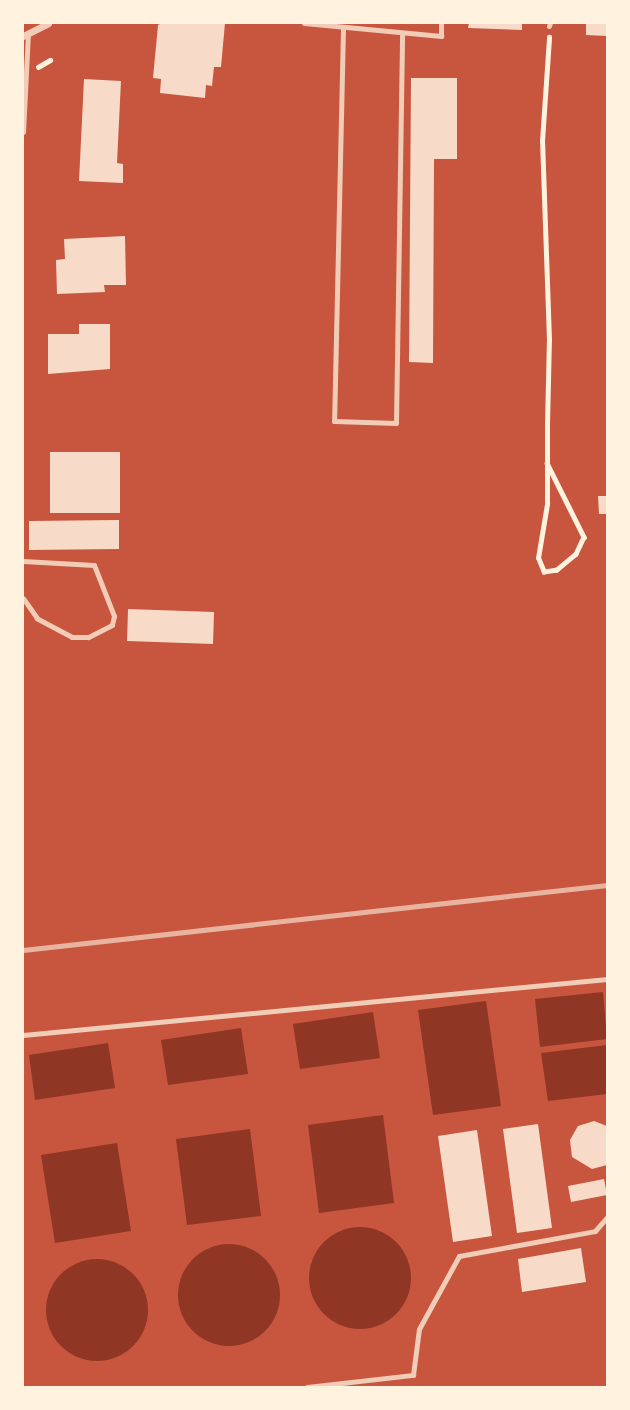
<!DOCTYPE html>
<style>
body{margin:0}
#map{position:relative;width:630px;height:1410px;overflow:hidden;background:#c8553d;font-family:"Alegreya Sans",sans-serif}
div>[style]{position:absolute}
.water>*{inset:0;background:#8f3625}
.round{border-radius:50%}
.building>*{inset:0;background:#f7dbc8}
.path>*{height:4.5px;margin:-2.25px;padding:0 2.25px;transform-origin:2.25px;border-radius:2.25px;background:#fff3e0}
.service>*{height:5px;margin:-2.5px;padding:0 2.5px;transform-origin:2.5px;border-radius:2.5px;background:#f1ccb7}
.minor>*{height:7px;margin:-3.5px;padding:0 3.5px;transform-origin:3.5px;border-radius:3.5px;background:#f1ccb7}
.rail>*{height:5px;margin:-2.5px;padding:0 2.5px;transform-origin:2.5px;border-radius:2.5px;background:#e9b49f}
span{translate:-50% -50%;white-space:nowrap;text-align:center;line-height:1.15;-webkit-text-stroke:7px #fff3e0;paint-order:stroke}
.frame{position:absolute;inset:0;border:24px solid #fff3e0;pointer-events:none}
</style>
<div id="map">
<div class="water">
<div style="clip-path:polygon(603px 992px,607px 1039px,540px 1047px,535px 999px)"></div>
<div style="clip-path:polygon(486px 1001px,501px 1106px,433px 1115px,418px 1010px)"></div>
<div style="clip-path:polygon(373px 1012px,380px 1058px,300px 1069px,293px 1024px)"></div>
<div style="clip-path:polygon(241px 1028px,248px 1074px,168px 1085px,161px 1040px)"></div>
<div style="clip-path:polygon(108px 1043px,115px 1088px,35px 1100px,29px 1055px)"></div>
<div style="clip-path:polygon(607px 1045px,607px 1094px,548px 1101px,541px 1053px)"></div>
<div style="clip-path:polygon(383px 1115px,394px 1203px,319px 1213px,308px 1125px)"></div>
<div style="clip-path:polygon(250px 1129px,261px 1216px,187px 1225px,176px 1139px)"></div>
<div style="clip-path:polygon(117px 1143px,131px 1231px,55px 1243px,41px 1155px)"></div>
<div class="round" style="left:309px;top:1227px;width:102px;height:102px"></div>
<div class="round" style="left:178px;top:1244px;width:102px;height:102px"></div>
<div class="round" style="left:46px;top:1259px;width:102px;height:102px"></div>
</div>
<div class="building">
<div style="clip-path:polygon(162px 23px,225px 23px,221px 67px,214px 67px,212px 86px,206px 85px,205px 98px,160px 93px,161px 79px,153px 78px,158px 25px)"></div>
<div style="clip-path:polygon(469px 23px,522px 23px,522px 30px,468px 28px)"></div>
<div style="clip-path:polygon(586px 23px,607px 23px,607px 36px,586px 35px)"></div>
<div style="clip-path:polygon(411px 78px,457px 78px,457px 159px,434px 159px,433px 363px,409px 362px)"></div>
<div style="clip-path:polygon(84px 79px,121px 81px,117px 163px,123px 164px,123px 183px,79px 181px)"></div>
<div style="clip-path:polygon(125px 236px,126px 285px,104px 285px,105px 292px,57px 294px,56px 260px,65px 259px,64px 239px)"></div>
<div style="clip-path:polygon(79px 324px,110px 324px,110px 369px,48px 374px,48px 334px,79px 334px)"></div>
<div style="clip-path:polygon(50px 452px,120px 452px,120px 513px,50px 513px)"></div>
<div style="clip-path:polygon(598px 496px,607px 496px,607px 514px,599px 514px)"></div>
<div style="clip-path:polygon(119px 520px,119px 549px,29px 550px,29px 521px)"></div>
<div style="clip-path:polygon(128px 609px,214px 612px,213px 644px,127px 641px)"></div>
<div style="clip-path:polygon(594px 1121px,607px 1126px,607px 1165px,592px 1169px,572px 1157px,570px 1140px,578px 1126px)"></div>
<div style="clip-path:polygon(538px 1124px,552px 1228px,517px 1233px,503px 1129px)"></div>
<div style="clip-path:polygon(477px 1130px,492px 1236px,453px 1242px,438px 1136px)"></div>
<div style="clip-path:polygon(604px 1179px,607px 1195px,571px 1202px,568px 1186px)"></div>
<div style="clip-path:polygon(581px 1248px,586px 1282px,522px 1292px,518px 1259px)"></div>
</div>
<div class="path">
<div style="left:38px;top:67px;width:14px;rotate:-30deg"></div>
<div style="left:547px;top:463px;width:83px;rotate:63.4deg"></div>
<div style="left:584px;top:537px;width:19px;rotate:115deg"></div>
<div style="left:576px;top:554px;width:25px;rotate:140deg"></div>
<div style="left:557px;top:570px;width:13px;rotate:171deg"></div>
<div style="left:544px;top:572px;width:15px;rotate:-113deg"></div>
<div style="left:538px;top:558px;width:55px;rotate:-80.5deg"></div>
<div style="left:547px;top:504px;width:79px;rotate:-90deg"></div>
<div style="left:547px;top:425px;width:85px;rotate:-88.7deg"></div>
<div style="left:549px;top:340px;width:199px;rotate:-92deg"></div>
<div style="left:542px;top:141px;width:104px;rotate:-86.1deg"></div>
</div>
<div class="service">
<div style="left:304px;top:23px;width:138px;rotate:5.4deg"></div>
<div style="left:441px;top:36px;width:13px;rotate:-90deg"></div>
<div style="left:549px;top:26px;width:3px;rotate:-72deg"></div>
<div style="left:343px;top:29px;width:392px;rotate:91.3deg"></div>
<div style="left:334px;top:421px;width:62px;rotate:1.8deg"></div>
<div style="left:396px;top:423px;width:390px;rotate:-89.1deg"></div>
<div style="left:23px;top:132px;width:99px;rotate:-87.1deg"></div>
<div style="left:23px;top:561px;width:71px;rotate:3.2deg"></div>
<div style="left:94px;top:565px;width:55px;rotate:68.6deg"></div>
<div style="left:114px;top:616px;width:9px;rotate:103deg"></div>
<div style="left:112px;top:625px;width:27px;rotate:153deg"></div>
<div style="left:88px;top:637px;width:16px;rotate:180deg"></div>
<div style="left:72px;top:637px;width:40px;rotate:-152deg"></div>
<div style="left:37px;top:618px;width:24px;rotate:-125deg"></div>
<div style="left:23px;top:1035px;width:587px;rotate:-5.48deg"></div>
<div style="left:307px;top:1387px;width:107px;rotate:-6.5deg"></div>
<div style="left:413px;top:1375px;width:46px;rotate:-82.6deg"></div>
<div style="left:419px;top:1329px;width:83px;rotate:-61.3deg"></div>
<div style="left:459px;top:1256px;width:138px;rotate:-10.4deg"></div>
<div style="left:595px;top:1231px;width:18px;rotate:-49deg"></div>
</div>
<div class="minor">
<div style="left:23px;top:36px;width:28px;rotate:-27deg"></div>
</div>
<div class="rail">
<div style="left:23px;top:950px;width:588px;rotate:-6.35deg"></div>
</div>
<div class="frame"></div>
</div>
